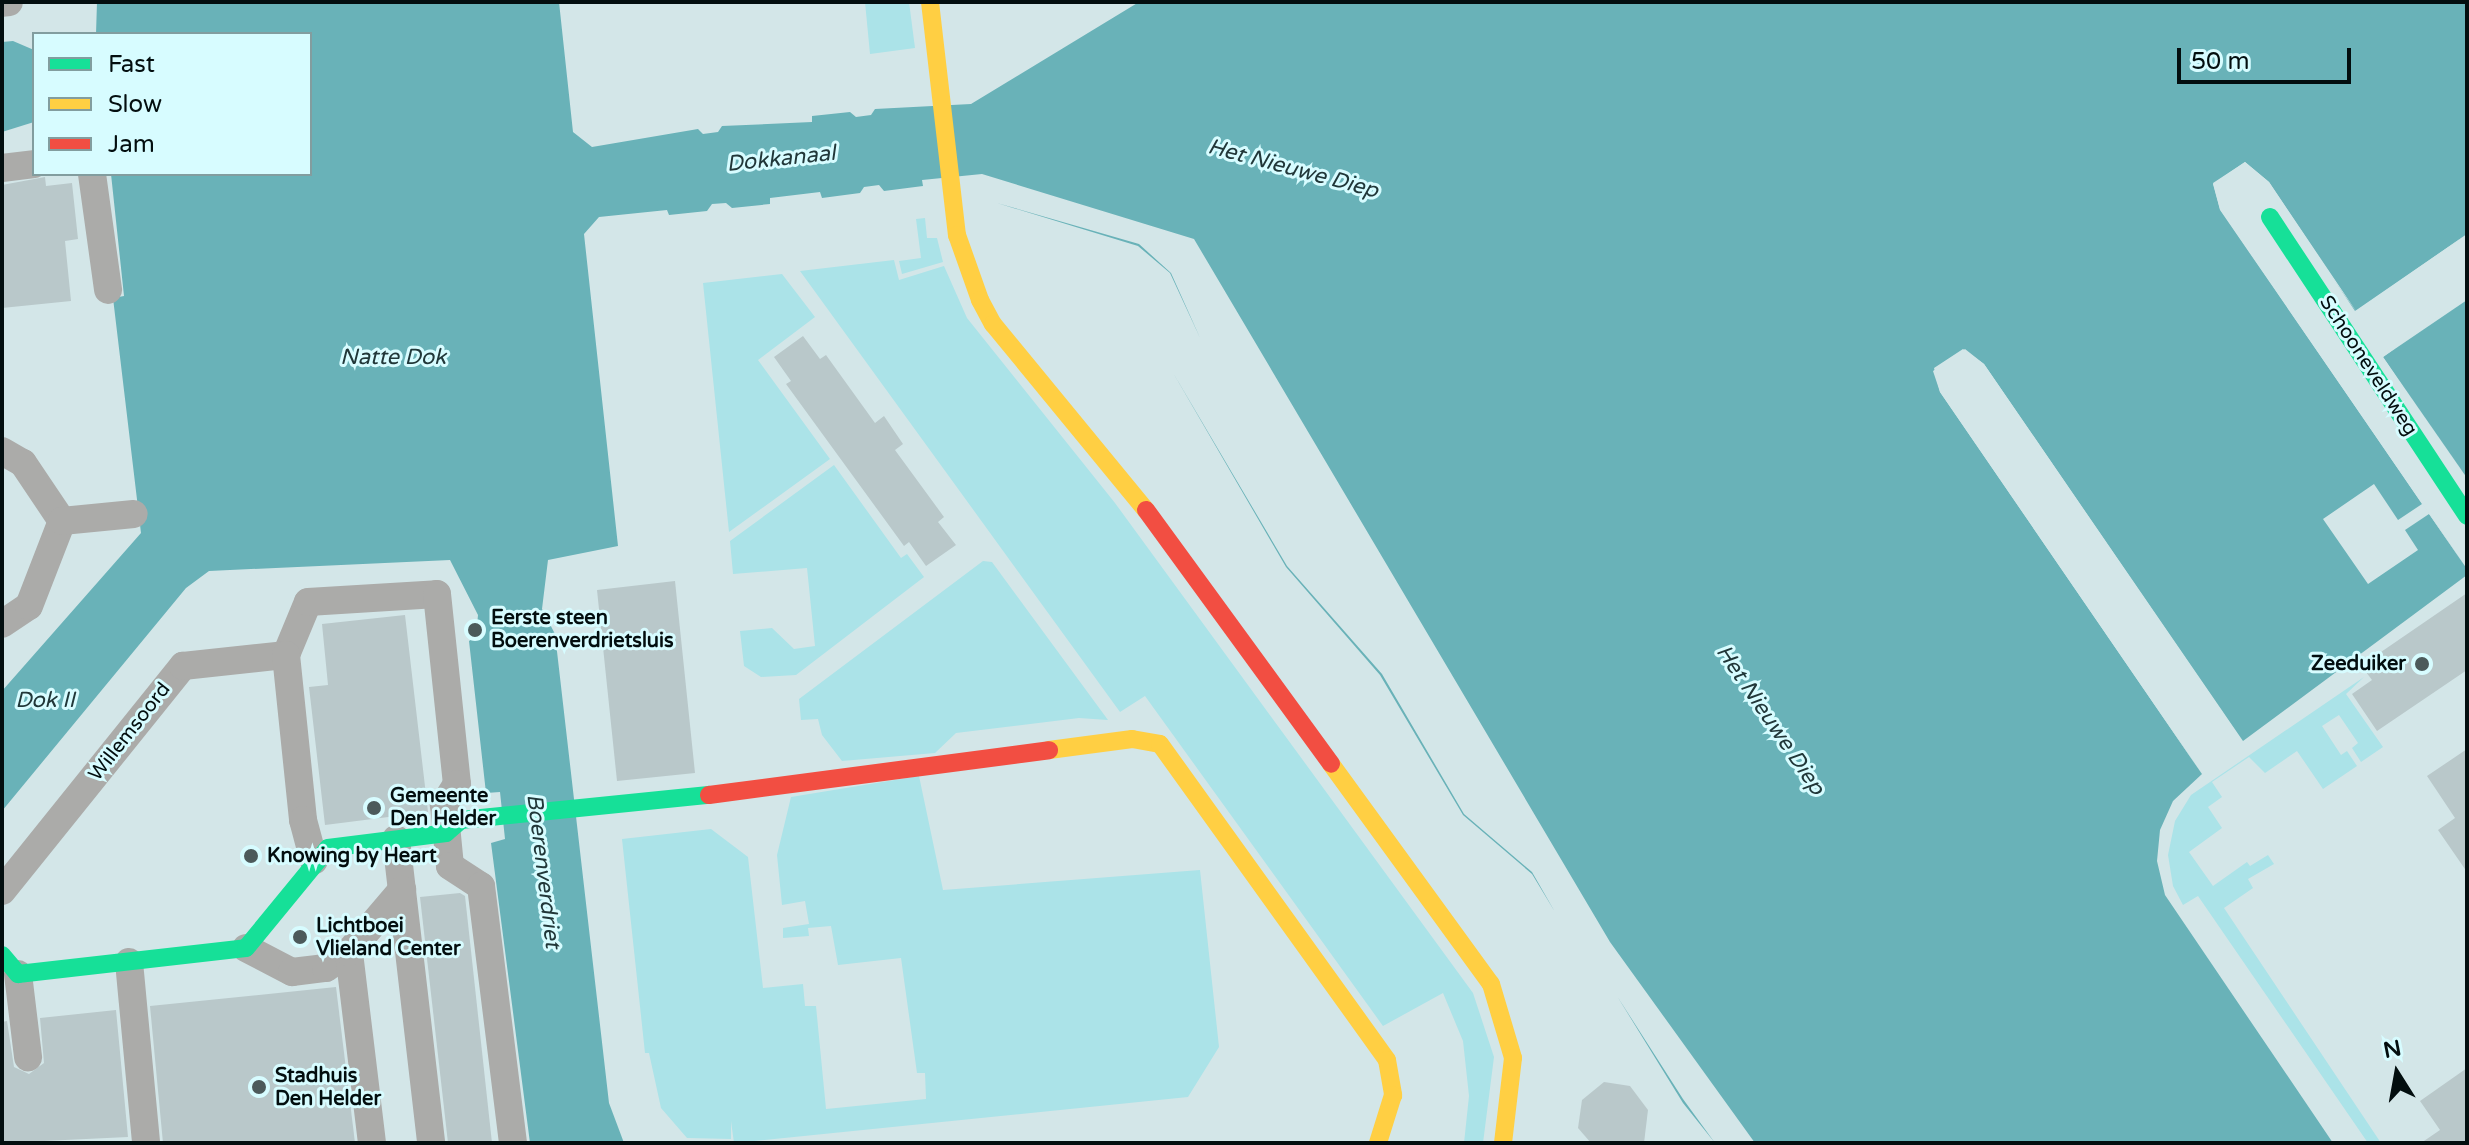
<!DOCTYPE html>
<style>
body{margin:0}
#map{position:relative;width:2469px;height:1145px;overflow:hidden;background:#d3e6e8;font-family:"Varela Round",sans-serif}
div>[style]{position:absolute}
.green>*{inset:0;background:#abe3e8}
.water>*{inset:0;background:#69b2b8}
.pier>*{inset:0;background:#d3e6e8}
.building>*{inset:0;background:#b9c8ca}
.street>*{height:28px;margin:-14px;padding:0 14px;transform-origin:14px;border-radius:14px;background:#ababa9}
.fast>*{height:18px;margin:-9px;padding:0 9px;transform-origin:9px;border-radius:9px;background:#16e098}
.slow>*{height:18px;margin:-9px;padding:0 9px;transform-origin:9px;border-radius:9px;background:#ffcf43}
.jam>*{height:18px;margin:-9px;padding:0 9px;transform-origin:9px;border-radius:9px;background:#f24e42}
.dots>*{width:22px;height:22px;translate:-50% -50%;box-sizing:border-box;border:4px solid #d7fcff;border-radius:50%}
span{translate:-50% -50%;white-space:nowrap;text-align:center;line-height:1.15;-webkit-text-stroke:6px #d7fcff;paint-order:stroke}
.street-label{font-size:20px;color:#030e0f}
.poi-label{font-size:20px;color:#030e0f;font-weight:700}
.left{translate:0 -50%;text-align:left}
.right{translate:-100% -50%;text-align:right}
.water-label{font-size:22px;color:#213739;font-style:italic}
.frame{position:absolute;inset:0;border:4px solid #030e0f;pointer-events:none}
.legend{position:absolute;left:32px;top:32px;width:280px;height:144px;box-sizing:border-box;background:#d7fcff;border:2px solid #829d9f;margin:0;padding:10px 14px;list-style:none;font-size:24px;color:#030e0f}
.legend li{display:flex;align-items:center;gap:16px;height:40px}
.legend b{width:40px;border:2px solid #829d9f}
.north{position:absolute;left:2357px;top:1033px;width:80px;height:80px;-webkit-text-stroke:6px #d7fcff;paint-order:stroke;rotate:349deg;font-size:22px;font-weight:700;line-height:32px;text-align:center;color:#030e0f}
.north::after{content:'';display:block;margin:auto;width:28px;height:36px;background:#030e0f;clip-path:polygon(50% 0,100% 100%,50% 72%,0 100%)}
.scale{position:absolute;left:2177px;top:48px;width:174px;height:36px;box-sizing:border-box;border:4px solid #030e0f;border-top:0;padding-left:10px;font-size:24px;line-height:28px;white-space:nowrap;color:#030e0f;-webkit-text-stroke:6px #d7fcff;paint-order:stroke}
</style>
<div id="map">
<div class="green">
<div style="clip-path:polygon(865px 2px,909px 2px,915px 48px,870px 54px)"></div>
<div style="clip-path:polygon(925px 218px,927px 238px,937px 238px,943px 262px,902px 274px,899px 261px,921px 258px,916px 219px)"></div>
<div style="clip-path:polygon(894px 260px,899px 280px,944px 266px,967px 318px,1115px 503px,1473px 993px,1494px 1057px,1483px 1143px,1464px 1143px,1469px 1096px,1463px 1041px,1443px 993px,1383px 1026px,1145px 696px,1120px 712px,800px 271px)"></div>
<div style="clip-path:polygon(782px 274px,815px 317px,758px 360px,830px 459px,729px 532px,703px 283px)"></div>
<div style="clip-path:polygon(834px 465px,901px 558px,907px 554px,924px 577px,796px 675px,761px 677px,744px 666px,740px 631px,772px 628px,794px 649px,815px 646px,807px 568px,733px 574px,730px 541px)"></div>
<div style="clip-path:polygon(983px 561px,992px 562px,1108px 720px,1079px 718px,956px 733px,935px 753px,842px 761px,822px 735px,818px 719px,801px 720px,799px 699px)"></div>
<div style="clip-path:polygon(2364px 677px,2346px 694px,2383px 747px,2361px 762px,2352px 748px,2358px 743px,2339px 715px,2322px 726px,2341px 755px,2347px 751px,2357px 766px,2323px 789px,2297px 751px,2265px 773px,2249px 757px,2212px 782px,2222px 797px,2208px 807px,2222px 828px,2189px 852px,2213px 886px,2247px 862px,2250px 866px,2268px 855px,2274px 864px,2248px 879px,2253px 888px,2224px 908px,2381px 1143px,2368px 1143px,2198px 896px,2183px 905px,2173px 886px,2168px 855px,2175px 821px,2191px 795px)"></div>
<div style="clip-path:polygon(919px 776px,943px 890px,1200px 870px,1219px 1047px,1188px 1097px,734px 1143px,731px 1121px,731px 1139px,687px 1138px,661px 1108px,649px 1053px,645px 1053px,622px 839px,711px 829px,748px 857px,763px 988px,803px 984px,805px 1006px,816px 1006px,826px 1109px,926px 1099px,925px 1073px,917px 1073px,901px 958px,838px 965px,831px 926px,808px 928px,809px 936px,783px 938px,783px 928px,809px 924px,805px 901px,782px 905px,777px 855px,791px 797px)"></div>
</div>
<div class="water">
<div style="clip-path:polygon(97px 2px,559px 2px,573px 132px,592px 147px,698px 129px,703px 134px,718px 132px,722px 126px,812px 122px,812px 116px,850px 112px,856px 117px,871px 115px,875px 109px,971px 104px,1139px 2px,2467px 2px,2467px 234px,2355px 311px,2269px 182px,2245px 162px,2213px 184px,2220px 210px,2467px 569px,2467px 575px,2243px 741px,1984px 364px,1965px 349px,1933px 371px,1940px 392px,2202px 774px,2173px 801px,2160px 830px,2157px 861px,2165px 895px,2333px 1143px,1755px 1143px,1610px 942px,1194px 239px,982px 174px,922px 180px,923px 186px,884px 191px,879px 185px,864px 187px,860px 193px,822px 198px,820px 192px,770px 198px,770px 204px,732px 208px,726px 203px,712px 204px,707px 211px,669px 215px,667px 210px,599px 217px,584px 234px,618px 546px,548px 560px,542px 609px,555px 634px,609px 1103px,624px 1143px,530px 1143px,491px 843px,505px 839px,500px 792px,486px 793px,469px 641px,476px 636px,478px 615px,450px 560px,209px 571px,186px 588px,2px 811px,2px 691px,141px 533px,113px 298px,124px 296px,111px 174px,310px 174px,310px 34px,96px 34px)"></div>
<div style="clip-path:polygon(13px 41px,34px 50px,34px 122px,2px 132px,2px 42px)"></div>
<div style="clip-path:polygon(997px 203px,1139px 244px,1171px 273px,1201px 340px,1170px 273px,1138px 246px)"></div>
<div style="clip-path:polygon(2467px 300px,2467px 478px,2383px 357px)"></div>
<div style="clip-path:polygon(1172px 371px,1287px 566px,1382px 674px,1464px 814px,1532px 872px,1555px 912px,1532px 874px,1463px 815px,1380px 675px,1286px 567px)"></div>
<div style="clip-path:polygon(1617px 996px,1683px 1099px,1715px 1143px,1683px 1103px)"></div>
</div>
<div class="pier">
<div style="clip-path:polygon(2245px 162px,2269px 182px,2356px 311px,2467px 234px,2358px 314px,2266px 185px,2245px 167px,2217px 185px,2223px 208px,2467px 569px,2429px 514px,2405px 530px,2418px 550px,2368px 584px,2323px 519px,2374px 484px,2398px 520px,2422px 504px,2220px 209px,2213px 183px)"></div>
<div style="clip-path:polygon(2467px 296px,2383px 357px,2467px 482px,2380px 354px)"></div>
<div style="clip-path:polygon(1963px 349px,1984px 364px,2245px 745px,1981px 367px,1964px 353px,1937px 370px,1944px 390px,2204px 777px,1940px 392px,1934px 368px)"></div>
</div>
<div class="building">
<div style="clip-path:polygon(45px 177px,46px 186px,72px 183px,78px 239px,65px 241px,71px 301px,2px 308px,2px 185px)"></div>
<div style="clip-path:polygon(803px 336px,820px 359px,826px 355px,875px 423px,884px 416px,903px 444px,895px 450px,944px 517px,938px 522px,956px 545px,926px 566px,909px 542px,904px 546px,786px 384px,791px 381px,774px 357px)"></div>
<div style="clip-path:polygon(675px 581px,695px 773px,617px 781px,597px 590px)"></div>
<div style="clip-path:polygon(2467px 593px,2467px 670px,2377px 731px,2352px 694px,2372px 680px,2366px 672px,2385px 658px,2381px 652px)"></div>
<div style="clip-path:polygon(405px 615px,428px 812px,325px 825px,309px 687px,328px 685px,322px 624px)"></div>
<div style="clip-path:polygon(2467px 749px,2467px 872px,2438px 830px,2455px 818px,2427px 776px)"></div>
<div style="clip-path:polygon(460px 893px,465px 896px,492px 1143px,448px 1143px,420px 897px)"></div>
<div style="clip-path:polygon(336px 987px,355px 1143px,163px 1143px,150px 1006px)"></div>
<div style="clip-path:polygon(116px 1010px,128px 1137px,2px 1143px,2px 1022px,7px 1021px,14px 1067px,29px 1074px,44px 1063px,40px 1018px)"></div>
<div style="clip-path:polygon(2467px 1068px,2467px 1143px,2421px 1143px,2440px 1130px,2420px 1101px)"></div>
<div style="clip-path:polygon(1604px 1082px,1630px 1086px,1648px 1110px,1644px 1143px,1591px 1143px,1578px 1128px,1582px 1100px)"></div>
</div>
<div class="street">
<div style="left:2px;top:3px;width:7px;rotate:-8deg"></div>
<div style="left:2px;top:168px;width:32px;rotate:-7deg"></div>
<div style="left:92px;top:174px;width:117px;rotate:82.1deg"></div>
<div style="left:2px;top:451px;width:24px;rotate:30deg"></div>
<div style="left:23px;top:463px;width:70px;rotate:56.1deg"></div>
<div style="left:2px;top:624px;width:32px;rotate:-34deg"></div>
<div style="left:29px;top:606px;width:91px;rotate:-68.8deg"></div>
<div style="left:62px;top:521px;width:72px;rotate:-5.6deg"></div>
<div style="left:286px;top:655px;width:57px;rotate:-67.5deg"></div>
<div style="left:308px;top:602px;width:129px;rotate:-3.5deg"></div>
<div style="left:437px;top:594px;width:191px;rotate:84deg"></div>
<div style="left:457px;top:784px;width:25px;rotate:122deg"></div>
<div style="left:444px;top:805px;width:61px;rotate:84.4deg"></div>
<div style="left:450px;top:866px;width:37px;rotate:33deg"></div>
<div style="left:481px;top:886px;width:259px;rotate:82.9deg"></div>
<div style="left:396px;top:839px;width:306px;rotate:83.4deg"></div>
<div style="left:2px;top:891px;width:289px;rotate:-51.2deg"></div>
<div style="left:183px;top:666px;width:104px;rotate:-6.1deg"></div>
<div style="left:286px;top:655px;width:166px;rotate:84.1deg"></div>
<div style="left:303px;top:820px;width:42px;rotate:75deg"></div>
<div style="left:246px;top:948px;width:52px;rotate:27.6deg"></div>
<div style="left:292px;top:972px;width:34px;rotate:-7deg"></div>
<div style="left:326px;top:968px;width:28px;rotate:-35deg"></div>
<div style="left:129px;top:962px;width:182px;rotate:84.6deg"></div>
<div style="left:18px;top:974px;width:84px;rotate:83.1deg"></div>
<div style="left:372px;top:1143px;width:192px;rotate:-96.9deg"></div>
<div style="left:349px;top:952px;width:82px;rotate:-49.5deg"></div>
</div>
<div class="fast">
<div style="left:2270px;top:217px;width:358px;rotate:56.6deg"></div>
<div style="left:2px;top:955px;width:25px;rotate:50deg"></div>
<div style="left:18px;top:974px;width:229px;rotate:-6.5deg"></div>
<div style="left:246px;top:948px;width:129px;rotate:-50.6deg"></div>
<div style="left:328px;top:848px;width:119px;rotate:-7.2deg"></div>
<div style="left:446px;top:833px;width:20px;rotate:-41deg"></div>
<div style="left:461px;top:820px;width:249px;rotate:-5.8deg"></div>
</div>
<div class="slow">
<div style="left:930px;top:2px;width:235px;rotate:83.4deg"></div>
<div style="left:957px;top:235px;width:69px;rotate:70.5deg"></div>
<div style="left:980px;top:300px;width:27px;rotate:62deg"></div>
<div style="left:993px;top:324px;width:241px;rotate:50.6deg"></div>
<div style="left:1049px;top:750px;width:84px;rotate:-7.5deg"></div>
<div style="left:1132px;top:739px;width:28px;rotate:10deg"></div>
<div style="left:1160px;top:744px;width:389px;rotate:54.3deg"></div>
<div style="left:1387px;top:1060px;width:36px;rotate:80deg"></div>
<div style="left:1393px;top:1095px;width:50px;rotate:107.4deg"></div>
<div style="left:1331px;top:764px;width:272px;rotate:54deg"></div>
<div style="left:1491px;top:984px;width:77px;rotate:73.4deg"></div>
<div style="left:1513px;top:1058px;width:86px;rotate:96.7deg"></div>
</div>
<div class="jam">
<div style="left:1146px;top:510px;width:314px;rotate:53.9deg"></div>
<div style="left:709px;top:795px;width:343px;rotate:-7.5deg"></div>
</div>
<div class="dots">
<div style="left:475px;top:630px;background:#4c5a5b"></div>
<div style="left:2422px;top:664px;background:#4c5a5b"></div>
<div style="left:374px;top:808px;background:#4c5a5b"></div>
<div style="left:251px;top:856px;background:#4c5a5b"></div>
<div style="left:300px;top:937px;background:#4c5a5b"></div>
<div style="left:259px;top:1087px;background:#4c5a5b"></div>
</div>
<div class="street-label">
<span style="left:2368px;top:366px;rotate:57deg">Schooneveldweg</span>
<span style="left:130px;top:732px;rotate:-52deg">Willemsoord</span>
</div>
<div class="poi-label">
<span class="left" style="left:491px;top:630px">Eerste steen<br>Boerenverdrietsluis</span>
<span class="right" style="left:2406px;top:664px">Zeeduiker</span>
<span class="left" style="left:390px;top:808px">Gemeente<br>Den Helder</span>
<span class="left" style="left:267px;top:856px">Knowing by Heart</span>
<span class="left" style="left:316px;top:938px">Lichtboei<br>Vlieland Center</span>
<span class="left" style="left:275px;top:1088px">Stadhuis<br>Den Helder</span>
</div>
<div class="water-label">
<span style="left:781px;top:159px;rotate:-6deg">Dokkanaal</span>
<span style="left:1293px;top:169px;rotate:15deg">Het Nieuwe Diep</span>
<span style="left:393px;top:358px">Natte Dok</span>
<span style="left:45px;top:701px">Dok II</span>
<span style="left:1770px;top:720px;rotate:56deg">Het Nieuwe Diep</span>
<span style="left:543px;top:871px;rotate:83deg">Boerenverdriet</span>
</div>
<div class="frame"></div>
<ul class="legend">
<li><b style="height:10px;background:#16e098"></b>Fast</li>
<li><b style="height:10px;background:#ffcf43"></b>Slow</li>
<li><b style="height:10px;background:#f24e42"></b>Jam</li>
</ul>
<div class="north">N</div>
<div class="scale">50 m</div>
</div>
